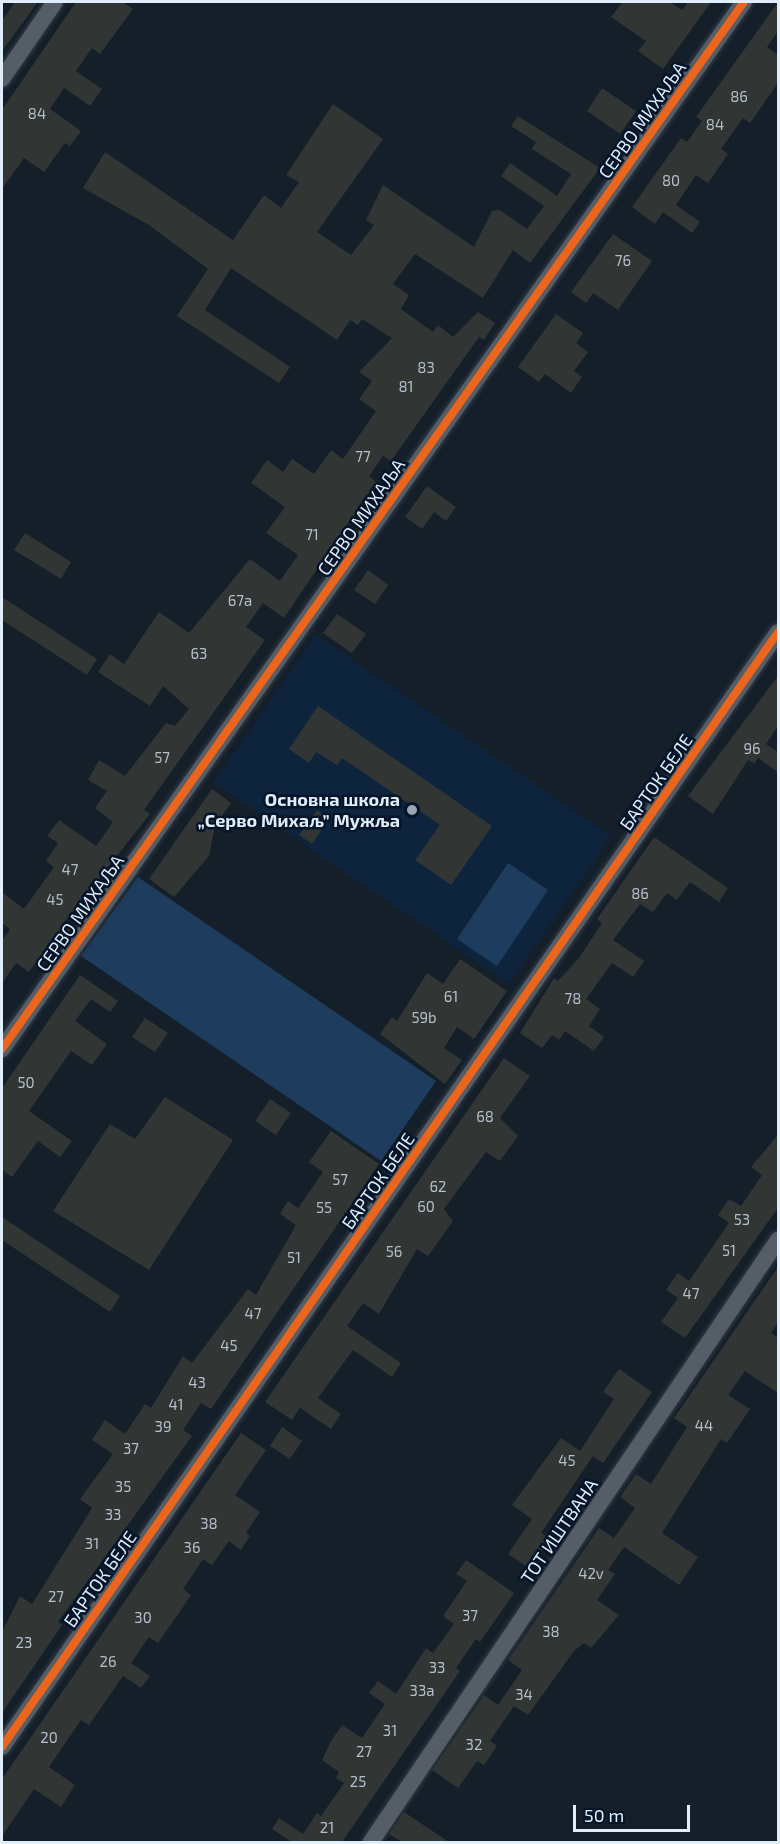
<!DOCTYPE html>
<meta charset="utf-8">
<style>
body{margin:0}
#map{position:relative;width:780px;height:1844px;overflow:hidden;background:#141f2a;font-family:"Exo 2",sans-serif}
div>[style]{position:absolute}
.built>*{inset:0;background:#0e243c}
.green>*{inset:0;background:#1e3c5d}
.building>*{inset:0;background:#313635}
.roads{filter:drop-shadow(0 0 2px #333b45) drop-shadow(0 0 2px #333b45)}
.minor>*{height:16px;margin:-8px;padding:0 8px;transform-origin:8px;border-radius:8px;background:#555d66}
.cycleway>*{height:8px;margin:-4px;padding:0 4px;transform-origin:4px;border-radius:4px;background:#eb651d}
.dots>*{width:16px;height:16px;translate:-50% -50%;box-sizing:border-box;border:3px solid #041529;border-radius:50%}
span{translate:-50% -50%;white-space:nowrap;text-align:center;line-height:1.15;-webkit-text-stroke:5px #041529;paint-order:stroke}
.number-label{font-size:15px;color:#b4bfca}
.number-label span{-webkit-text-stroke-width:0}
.street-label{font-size:18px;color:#e0edfb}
.poi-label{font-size:18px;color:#e0edfb;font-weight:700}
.right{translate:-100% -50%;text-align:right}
.frame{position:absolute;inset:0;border:3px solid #e0edfb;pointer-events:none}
.scale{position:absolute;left:573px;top:1805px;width:117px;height:27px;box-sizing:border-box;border:3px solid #e0edfb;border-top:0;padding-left:8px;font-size:18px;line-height:21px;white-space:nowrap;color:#e0edfb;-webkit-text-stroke:4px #041529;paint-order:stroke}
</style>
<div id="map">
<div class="built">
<div style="clip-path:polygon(316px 635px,611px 836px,509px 984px,214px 783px)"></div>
</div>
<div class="green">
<div style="clip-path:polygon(508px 863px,548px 890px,497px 966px,457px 939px)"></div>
<div style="clip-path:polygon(138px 877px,436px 1081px,381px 1161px,81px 956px)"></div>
</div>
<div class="building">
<div style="clip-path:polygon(15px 2px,38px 2px,2px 51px,2px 21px)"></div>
<div style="clip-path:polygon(76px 2px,122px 2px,133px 9px,100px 54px,92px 48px,76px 71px,102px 89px,90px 106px,64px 88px,50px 109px,81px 131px,70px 146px,65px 143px,44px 172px,24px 158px,2px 189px,2px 110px)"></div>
<div style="clip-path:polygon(623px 2px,670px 2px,682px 10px,688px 2px,711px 2px,663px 69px,638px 51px,646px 41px,611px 17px)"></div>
<div style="clip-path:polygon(778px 2px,778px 31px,767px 47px,778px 55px,778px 83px,750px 123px,743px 118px,721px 149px,728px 154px,708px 183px,696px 175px,676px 205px,700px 222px,692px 233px,663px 212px,655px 224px,632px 207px,681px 138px,687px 142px,702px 121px,696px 117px)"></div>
<div style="clip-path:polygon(602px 88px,636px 111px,620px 134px,587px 111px)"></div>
<div style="clip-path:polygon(333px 104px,383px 139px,317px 232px,351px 255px,374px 225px,366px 220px,383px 185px,474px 247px,492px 211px,500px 210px,527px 229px,544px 206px,501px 176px,510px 163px,557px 196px,571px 174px,532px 149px,536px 142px,511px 126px,518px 116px,600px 168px,530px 263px,513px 250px,483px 298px,415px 254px,393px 284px,409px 295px,401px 309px,433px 332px,438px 325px,453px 337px,478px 312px,495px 323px,484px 340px,479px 337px,391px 461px,383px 456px,369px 476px,376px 482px,284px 618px,263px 603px,246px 627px,265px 640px,144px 810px,150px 814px,63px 924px,71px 930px,54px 953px,46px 948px,29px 972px,16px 963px,2px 983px,2px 941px,10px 929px,2px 923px,2px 892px,24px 909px,54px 867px,46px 861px,58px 843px,47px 836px,59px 820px,96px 846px,113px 822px,95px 808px,107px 791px,88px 780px,99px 760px,125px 776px,166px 723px,175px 726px,189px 709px,163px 686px,150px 706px,98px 672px,110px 654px,124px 664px,159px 612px,189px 633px,250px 559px,280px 581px,298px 555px,266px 533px,285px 507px,251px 483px,267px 460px,283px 472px,292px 459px,314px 474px,331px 450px,343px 459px,376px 411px,359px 399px,372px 381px,359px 372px,392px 338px,362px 319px,358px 325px,350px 320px,337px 340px,231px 268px,205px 310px,290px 367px,279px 383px,177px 316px,208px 269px,149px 225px,83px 188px,105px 152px,233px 240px,264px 195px,281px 208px,299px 182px,286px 175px)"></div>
<div style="clip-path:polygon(613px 234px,652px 261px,618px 310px,593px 293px,586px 303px,571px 292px)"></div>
<div style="clip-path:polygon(556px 314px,583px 333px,576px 343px,588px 352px,574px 371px,582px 377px,571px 393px,545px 374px,539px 382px,518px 367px)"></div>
<div style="clip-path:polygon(427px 486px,456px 507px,446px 521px,434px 512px,422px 529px,405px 517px)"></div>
<div style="clip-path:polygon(25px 533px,71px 562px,61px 579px,14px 550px)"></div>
<div style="clip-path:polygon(368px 570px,388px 585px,375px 604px,354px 590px)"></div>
<div style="clip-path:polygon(2px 597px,97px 659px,87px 675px,2px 620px)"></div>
<div style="clip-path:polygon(337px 614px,366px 634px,352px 653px,323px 633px)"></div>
<div style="clip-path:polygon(778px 676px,778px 726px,766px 744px,778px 752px,778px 772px,758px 758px,754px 764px,748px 760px,713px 814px,688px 796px)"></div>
<div style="clip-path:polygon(318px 706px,492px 826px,451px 885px,415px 860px,440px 825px,342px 758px,337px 765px,316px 752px,309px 763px,289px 749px)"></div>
<div style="clip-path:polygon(212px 789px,231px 803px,215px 826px,209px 856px,174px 897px,149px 879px)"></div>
<div style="clip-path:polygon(317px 810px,329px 819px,312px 844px,299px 835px)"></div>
<div style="clip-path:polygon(654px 837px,728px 888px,719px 902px,690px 882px,677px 900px,667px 893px,653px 912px,640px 904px,613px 940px,644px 961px,633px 977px,612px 963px,586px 999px,600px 1009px,589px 1026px,604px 1037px,594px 1051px,565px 1031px,559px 1040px,552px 1035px,542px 1048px,520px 1033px,554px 978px,558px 981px,579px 958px,602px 923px,597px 919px)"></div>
<div style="clip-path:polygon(460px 959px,507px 991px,474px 1039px,457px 1027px,444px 1048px,462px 1060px,445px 1084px,380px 1034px,392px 1017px,397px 1021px,427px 973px,443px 984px)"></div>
<div style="clip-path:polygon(80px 975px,118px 1001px,110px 1012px,91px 999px,75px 1021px,107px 1044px,92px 1065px,71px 1051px,29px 1111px,72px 1141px,60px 1157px,38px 1141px,12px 1177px,2px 1170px,2px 1088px)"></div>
<div style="clip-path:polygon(145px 1018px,168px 1033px,155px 1052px,132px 1037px)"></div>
<div style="clip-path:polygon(504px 1058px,530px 1076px,500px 1118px,518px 1136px,500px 1161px,486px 1152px,444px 1209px,453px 1221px,428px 1256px,417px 1249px,379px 1314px,363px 1303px,347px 1326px,401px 1363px,392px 1377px,353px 1350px,318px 1398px,341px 1414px,331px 1429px,300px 1408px,292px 1420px,265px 1402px)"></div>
<div style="clip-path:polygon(165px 1097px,233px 1140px,149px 1270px,53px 1211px,110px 1124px,135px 1139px)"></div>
<div style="clip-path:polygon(270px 1099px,291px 1113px,276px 1135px,255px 1121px)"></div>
<div style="clip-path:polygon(331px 1131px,379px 1164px,211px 1409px,201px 1403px,183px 1430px,192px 1436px,58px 1622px,62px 1625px,2px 1713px,2px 1632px,20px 1596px,32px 1604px,92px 1508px,80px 1499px,113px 1454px,92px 1440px,105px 1420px,125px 1434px,145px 1404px,151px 1408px,183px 1356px,192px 1363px,248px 1289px,256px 1295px,296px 1225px,280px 1214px,288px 1201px,298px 1208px,323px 1172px,309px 1162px)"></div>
<div style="clip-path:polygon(778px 1135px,778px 1208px,685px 1338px,661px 1322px,678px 1298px,666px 1290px,678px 1273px,689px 1281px,729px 1223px,718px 1215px,729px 1199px,741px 1206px,762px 1175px,751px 1167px)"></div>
<div style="clip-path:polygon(2px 1217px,120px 1296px,110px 1312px,2px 1240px)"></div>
<div style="clip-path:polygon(778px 1267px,778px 1322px,771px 1333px,778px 1338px,778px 1393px,745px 1371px,728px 1395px,750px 1409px,727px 1443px,721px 1439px,662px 1533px,698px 1557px,679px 1585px,624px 1547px,608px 1570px,615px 1574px,597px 1600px,619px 1615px,591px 1648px,584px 1643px,574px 1651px,528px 1715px,514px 1706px,490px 1741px,497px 1746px,484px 1765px,477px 1761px,458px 1788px,432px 1770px,484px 1695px,498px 1705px,522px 1670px,508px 1660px,599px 1528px,614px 1538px,635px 1508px,620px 1497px,636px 1474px,651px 1484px,687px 1427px,674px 1418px)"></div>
<div style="clip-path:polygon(619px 1369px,652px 1392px,603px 1463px,593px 1456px,541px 1533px,551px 1539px,531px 1569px,508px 1554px,532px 1519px,512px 1505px,561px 1438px,580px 1451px,614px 1399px,603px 1392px)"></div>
<div style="clip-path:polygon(282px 1427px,302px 1441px,290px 1459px,270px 1446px)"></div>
<div style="clip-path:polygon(241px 1433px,266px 1450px,235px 1495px,260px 1512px,246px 1533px,250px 1536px,241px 1550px,229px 1541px,212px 1565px,203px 1559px,183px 1589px,191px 1595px,181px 1610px,158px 1643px,149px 1637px,131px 1663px,150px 1676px,141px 1688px,123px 1676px,89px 1725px,81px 1720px,49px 1767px,75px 1785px,61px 1807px,34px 1789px,2px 1836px,2px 1779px)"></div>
<div style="clip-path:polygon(466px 1560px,514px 1593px,480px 1642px,476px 1639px,456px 1668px,460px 1671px,342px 1842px,292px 1842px,272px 1829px,279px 1818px,303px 1834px,317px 1813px,321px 1816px,344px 1783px,336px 1778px,339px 1772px,322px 1760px,331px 1741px,342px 1725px,362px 1738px,385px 1704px,369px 1693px,378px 1681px,396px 1694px,426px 1648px,433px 1653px,454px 1624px,443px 1616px,467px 1581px,456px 1574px)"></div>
<div style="clip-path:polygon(404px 1812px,449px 1842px,402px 1842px,389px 1834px)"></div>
</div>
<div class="roads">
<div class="minor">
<div style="left:2px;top:79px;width:93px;rotate:-55.5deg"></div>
<div style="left:2px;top:1049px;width:1283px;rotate:-54.68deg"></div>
<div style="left:2px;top:1747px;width:1358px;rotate:-55.16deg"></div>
<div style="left:371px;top:1842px;width:727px;rotate:-55.94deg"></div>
</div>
</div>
<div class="cycleway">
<div style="left:2px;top:1049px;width:1283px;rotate:-54.68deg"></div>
<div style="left:2px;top:1747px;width:1358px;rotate:-55.16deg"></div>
</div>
<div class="dots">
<div style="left:412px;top:810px;background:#99a5b2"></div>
</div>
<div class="number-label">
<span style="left:739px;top:97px">86</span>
<span style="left:37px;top:114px">84</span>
<span style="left:715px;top:125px">84</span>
<span style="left:671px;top:181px">80</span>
<span style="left:623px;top:261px">76</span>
<span style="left:426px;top:368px">83</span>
<span style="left:406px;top:387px">81</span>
<span style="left:363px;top:457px">77</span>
<span style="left:312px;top:535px">71</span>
<span style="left:240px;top:601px">67a</span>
<span style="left:199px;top:654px">63</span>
<span style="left:752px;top:749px">96</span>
<span style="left:162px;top:758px">57</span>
<span style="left:70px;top:870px">47</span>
<span style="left:640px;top:894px">86</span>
<span style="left:55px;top:900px">45</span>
<span style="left:451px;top:997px">61</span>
<span style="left:573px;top:999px">78</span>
<span style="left:424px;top:1018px">59b</span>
<span style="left:26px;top:1083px">50</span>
<span style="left:485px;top:1117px">68</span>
<span style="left:340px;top:1180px">57</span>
<span style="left:438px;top:1187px">62</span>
<span style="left:426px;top:1207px">60</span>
<span style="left:324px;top:1208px">55</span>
<span style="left:742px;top:1220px">53</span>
<span style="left:729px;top:1251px">51</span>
<span style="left:394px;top:1252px">56</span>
<span style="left:294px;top:1258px">51</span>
<span style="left:691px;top:1294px">47</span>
<span style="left:253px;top:1314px">47</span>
<span style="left:229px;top:1346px">45</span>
<span style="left:197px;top:1383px">43</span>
<span style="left:176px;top:1405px">41</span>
<span style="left:704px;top:1426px">44</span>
<span style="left:163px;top:1427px">39</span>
<span style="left:131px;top:1449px">37</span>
<span style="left:567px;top:1461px">45</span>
<span style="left:123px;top:1487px">35</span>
<span style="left:113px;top:1515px">33</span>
<span style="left:209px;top:1524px">38</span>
<span style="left:92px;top:1544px">31</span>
<span style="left:192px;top:1548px">36</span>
<span style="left:591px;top:1574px">42v</span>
<span style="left:56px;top:1597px">27</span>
<span style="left:470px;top:1616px">37</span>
<span style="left:143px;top:1618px">30</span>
<span style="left:551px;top:1632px">38</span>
<span style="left:24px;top:1643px">23</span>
<span style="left:108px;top:1662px">26</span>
<span style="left:437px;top:1668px">33</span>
<span style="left:422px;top:1691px">33a</span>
<span style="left:524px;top:1695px">34</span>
<span style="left:390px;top:1731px">31</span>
<span style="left:49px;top:1738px">20</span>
<span style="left:474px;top:1745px">32</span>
<span style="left:364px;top:1752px">27</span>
<span style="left:358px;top:1782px">25</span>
<span style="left:327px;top:1828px">21</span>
</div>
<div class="street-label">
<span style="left:642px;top:120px;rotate:-55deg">СЕРВО МИХАЉА</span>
<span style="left:361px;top:517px;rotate:-55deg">СЕРВО МИХАЉА</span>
<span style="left:656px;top:782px;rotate:-55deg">БАРТОК БЕЛЕ</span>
<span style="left:80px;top:913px;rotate:-55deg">СЕРВО МИХАЉА</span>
<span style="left:378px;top:1181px;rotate:-55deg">БАРТОК БЕЛЕ</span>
<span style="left:559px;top:1531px;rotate:-56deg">ТОТ ИШТВАНА</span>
<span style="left:100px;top:1579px;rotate:-55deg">БАРТОК БЕЛЕ</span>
</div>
<div class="poi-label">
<span class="right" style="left:400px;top:810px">Основна школа<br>„Серво Михаљ” Мужља</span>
</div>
<div class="frame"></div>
<div class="scale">50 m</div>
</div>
